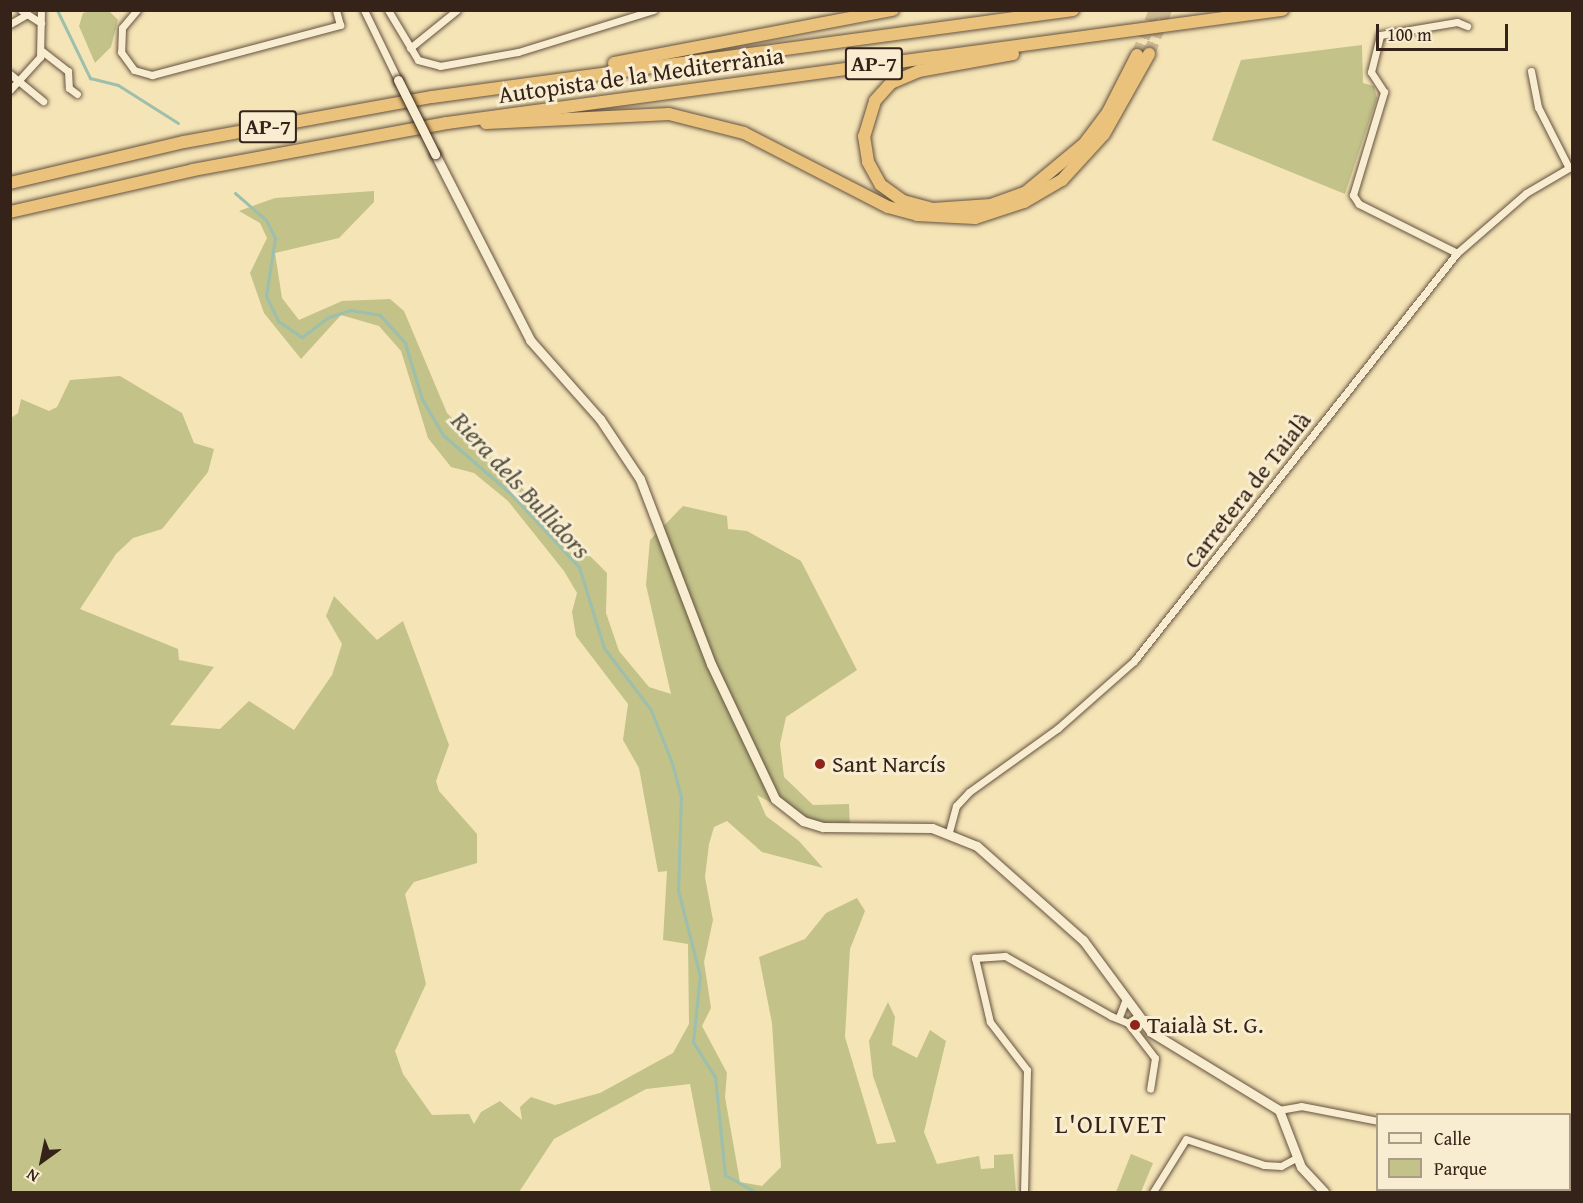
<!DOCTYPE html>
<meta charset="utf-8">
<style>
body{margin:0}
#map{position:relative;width:1583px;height:1203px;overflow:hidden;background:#f5e4b6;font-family:"Gentium Book Plus",serif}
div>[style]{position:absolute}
.green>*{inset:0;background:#c2c289}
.stream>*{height:3px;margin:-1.5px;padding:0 1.5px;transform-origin:1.5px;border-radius:1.5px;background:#9cbfae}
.highway-tunnel>*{height:12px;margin-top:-6px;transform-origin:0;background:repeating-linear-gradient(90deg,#cfbd96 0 12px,transparent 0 18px)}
.roads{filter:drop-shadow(0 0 2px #655240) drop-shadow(0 0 2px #655240)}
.street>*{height:7px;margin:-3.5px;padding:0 3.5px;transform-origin:3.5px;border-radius:3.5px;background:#f8edd0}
.secondary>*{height:9px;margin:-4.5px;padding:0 4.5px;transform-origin:4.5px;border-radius:4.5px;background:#f8edd0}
.highway>*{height:12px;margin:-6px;padding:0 6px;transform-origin:6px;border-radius:6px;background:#eac27b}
.bridges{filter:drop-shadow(0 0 2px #352218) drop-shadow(0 0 2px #352218)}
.secondary-bridge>*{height:9px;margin:-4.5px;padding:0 4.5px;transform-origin:4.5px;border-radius:4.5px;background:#f8edd0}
.dots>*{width:16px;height:16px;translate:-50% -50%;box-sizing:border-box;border:3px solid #f8edd0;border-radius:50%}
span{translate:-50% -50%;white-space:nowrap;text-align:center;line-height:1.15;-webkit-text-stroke:6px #f8edd0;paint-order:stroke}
.shield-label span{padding:2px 4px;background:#f8edd0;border:2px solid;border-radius:4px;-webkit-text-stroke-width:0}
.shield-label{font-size:22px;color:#352218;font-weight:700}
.street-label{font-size:24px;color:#352218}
.poi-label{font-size:24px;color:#352218}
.left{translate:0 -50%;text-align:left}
.water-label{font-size:26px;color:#545145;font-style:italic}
.neighbourhood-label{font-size:26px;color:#352218;letter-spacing:1.5px}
.frame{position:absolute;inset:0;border:12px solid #352218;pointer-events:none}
.legend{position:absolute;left:1376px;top:1113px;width:195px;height:78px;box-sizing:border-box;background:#f8edd0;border:2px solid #aa9c86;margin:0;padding:8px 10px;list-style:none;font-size:18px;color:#352218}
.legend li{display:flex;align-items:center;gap:12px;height:30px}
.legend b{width:30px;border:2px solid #aa9c86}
.north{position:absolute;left:12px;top:1131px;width:60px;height:60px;-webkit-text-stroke:4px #f8edd0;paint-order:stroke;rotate:213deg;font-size:16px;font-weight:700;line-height:24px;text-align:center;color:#352218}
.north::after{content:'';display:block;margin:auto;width:21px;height:27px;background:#352218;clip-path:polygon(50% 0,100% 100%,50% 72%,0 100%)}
.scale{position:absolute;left:1376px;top:24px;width:132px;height:27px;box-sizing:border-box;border:3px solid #352218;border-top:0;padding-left:8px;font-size:18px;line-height:21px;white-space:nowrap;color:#352218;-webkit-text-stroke:4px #f8edd0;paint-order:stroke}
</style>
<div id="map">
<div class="green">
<div style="clip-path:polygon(92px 11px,109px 11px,118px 20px,111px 47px,95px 63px,79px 26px,83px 13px)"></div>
<div style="clip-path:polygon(1362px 45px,1363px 83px,1374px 86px,1377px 98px,1345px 194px,1212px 140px,1241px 60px)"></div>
<div style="clip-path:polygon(374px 191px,374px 202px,339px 238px,275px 253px,282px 298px,299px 320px,342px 301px,390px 299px,404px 311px,447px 413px,607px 573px,606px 613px,619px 651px,649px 687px,671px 694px,646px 585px,650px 540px,683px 506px,727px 516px,728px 529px,747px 531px,801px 561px,857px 670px,786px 717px,780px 744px,784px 777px,813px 805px,849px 804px,850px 829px,817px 828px,757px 795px,766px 816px,799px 841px,823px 868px,762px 852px,727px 821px,714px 827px,709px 844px,705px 877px,713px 920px,704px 962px,711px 1008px,702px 1026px,727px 1073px,725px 1097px,740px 1182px,762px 1186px,781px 1167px,772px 1023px,759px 957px,805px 939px,826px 913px,857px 898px,865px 911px,850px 949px,845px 1037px,877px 1144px,896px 1142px,873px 1076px,869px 1041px,888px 1002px,895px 1017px,892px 1045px,917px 1058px,930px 1030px,946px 1041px,924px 1132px,937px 1164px,979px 1156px,981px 1169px,994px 1168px,994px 1155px,1013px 1154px,1016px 1192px,711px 1192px,690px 1084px,646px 1089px,554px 1139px,519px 1192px,11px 1192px,11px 418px,18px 413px,21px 399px,49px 411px,57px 407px,70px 380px,120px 376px,182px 413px,194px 443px,214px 449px,208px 472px,162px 529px,133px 538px,116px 554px,80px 609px,178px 649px,179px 660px,214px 667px,170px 725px,220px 729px,249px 701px,294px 730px,332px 675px,342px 644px,326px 616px,334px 596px,377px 640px,403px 621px,449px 745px,436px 781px,439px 791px,477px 834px,477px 863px,414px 882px,405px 894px,426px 984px,395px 1051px,403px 1074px,432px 1115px,469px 1114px,474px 1124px,481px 1112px,500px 1101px,522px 1120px,520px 1107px,531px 1097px,555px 1105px,600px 1093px,673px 1053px,689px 1024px,688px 944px,663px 940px,667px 871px,658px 872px,639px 768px,623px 740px,628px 704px,576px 636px,572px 612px,577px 593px,564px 571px,508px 501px,474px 473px,451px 467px,428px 438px,401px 351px,379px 326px,341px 315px,301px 359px,264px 313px,250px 273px,267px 238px,260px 223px,239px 211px,275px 198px)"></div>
<div style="clip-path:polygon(1131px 1154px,1153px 1163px,1141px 1192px,1116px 1192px)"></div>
</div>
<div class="stream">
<div style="left:57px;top:10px;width:76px;rotate:64.1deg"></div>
<div style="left:90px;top:78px;width:29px;rotate:14deg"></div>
<div style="left:118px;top:85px;width:71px;rotate:32.3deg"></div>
<div style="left:235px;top:193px;width:41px;rotate:41.1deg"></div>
<div style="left:266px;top:220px;width:20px;rotate:63deg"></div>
<div style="left:275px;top:238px;width:59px;rotate:98.8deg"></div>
<div style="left:266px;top:296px;width:28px;rotate:64deg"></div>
<div style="left:278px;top:321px;width:29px;rotate:34deg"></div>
<div style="left:302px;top:337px;width:34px;rotate:-37deg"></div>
<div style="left:329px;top:317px;width:22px;rotate:-18deg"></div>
<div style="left:350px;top:310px;width:30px;rotate:9deg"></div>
<div style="left:380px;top:315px;width:38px;rotate:48deg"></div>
<div style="left:405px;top:343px;width:59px;rotate:73.1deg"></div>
<div style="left:422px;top:399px;width:42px;rotate:59.7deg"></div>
<div style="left:443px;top:435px;width:89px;rotate:40.9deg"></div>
<div style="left:510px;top:493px;width:101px;rotate:47deg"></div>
<div style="left:579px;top:567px;width:85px;rotate:72.8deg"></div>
<div style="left:604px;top:648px;width:78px;rotate:52.8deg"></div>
<div style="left:651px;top:710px;width:57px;rotate:68.4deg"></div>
<div style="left:672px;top:763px;width:34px;rotate:75deg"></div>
<div style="left:681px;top:796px;width:94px;rotate:91.8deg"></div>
<div style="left:678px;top:890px;width:89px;rotate:75.7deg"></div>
<div style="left:700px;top:976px;width:66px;rotate:96.1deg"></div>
<div style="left:693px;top:1042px;width:41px;rotate:57.8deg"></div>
<div style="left:715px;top:1077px;width:99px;rotate:84.2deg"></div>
<div style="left:725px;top:1175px;width:35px;rotate:29deg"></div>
</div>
<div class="highway-tunnel">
<div style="left:1149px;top:54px;width:47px;rotate:-68.9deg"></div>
<div style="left:1137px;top:55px;width:48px;rotate:-68.2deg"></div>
</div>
<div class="roads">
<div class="street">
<div style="left:21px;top:10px;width:24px;rotate:33deg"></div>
<div style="left:137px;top:10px;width:23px;rotate:130deg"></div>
<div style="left:122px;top:28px;width:24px;rotate:92deg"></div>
<div style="left:121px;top:52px;width:22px;rotate:54deg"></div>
<div style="left:134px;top:70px;width:19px;rotate:16deg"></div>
<div style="left:152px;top:75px;width:195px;rotate:-14.9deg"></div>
<div style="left:340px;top:25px;width:16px;rotate:-105deg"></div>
<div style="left:364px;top:10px;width:78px;rotate:64.1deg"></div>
<div style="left:388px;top:10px;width:58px;rotate:59deg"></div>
<div style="left:418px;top:60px;width:23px;rotate:15deg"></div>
<div style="left:440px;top:66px;width:79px;rotate:-10.2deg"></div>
<div style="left:518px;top:52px;width:142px;rotate:-17.2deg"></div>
<div style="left:10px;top:24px;width:20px;rotate:-30deg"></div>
<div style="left:410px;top:48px;width:60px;rotate:-39deg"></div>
<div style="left:42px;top:51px;width:33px;rotate:38deg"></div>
<div style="left:68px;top:71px;width:17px;rotate:87deg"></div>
<div style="left:69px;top:88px;width:10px;rotate:37deg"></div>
<div style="left:1531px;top:71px;width:37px;rotate:79deg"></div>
<div style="left:1538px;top:107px;width:68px;rotate:63.1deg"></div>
<div style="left:10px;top:74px;width:43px;rotate:39.3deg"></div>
<div style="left:10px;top:90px;width:45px;rotate:-47.7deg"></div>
<div style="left:40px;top:57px;width:47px;rotate:-88.8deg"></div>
<div style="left:1457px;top:253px;width:110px;rotate:-153.4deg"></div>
<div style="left:1359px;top:204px;width:11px;rotate:-124deg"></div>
<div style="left:1353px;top:195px;width:108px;rotate:-73.2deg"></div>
<div style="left:1384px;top:92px;width:24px;rotate:-123deg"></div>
<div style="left:1371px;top:72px;width:38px;rotate:-76deg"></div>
<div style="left:1380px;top:35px;width:78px;rotate:-9.6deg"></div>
<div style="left:1457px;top:22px;width:11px;rotate:22deg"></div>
<div style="left:949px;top:832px;width:27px;rotate:-75deg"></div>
<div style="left:956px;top:806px;width:19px;rotate:-47deg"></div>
<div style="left:969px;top:792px;width:110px;rotate:-35.7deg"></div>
<div style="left:1058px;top:728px;width:101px;rotate:-41.4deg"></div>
<div style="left:1134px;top:661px;width:520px;rotate:-51.63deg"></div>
<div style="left:1457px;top:253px;width:91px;rotate:-41deg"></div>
<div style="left:1526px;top:193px;width:53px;rotate:-30.4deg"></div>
<div style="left:1119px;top:1017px;width:17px;rotate:-69deg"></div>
<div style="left:1128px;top:1023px;width:44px;rotate:52.4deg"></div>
<div style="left:1155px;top:1058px;width:31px;rotate:99deg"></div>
<div style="left:1279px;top:1110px;width:22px;rotate:-10deg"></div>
<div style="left:1301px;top:1106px;width:78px;rotate:11deg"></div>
<div style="left:1546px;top:1190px;width:5px;rotate:22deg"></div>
<div style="left:1024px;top:1192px;width:122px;rotate:-88.6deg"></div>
<div style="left:1027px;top:1070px;width:61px;rotate:-127.6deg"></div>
<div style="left:990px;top:1022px;width:66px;rotate:-103.2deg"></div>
<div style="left:975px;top:958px;width:30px;rotate:-4deg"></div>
<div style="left:1005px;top:956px;width:122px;rotate:29.5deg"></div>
<div style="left:1111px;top:1016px;width:18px;rotate:22deg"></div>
<div style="left:1128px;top:1023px;width:11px;rotate:-34deg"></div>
<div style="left:1153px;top:1192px;width:62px;rotate:-58.1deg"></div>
<div style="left:1186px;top:1139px;width:82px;rotate:18.4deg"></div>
<div style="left:1264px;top:1165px;width:17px;rotate:3deg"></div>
<div style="left:1281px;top:1166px;width:17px;rotate:-28deg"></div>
</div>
<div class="secondary">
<div style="left:435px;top:154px;width:209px;rotate:62.9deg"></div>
<div style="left:530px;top:340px;width:106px;rotate:48.5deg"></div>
<div style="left:600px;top:419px;width:72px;rotate:56.3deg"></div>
<div style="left:640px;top:479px;width:198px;rotate:69deg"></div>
<div style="left:711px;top:664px;width:149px;rotate:64.6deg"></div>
<div style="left:775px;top:799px;width:36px;rotate:38deg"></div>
<div style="left:803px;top:821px;width:21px;rotate:17deg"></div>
<div style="left:823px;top:827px;width:109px;rotate:0.5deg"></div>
<div style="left:932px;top:828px;width:48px;rotate:21.8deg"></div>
<div style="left:977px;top:846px;width:142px;rotate:41.6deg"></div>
<div style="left:1083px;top:940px;width:114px;rotate:53.5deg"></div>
<div style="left:1151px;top:1032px;width:150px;rotate:31.4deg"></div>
<div style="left:1279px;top:1110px;width:61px;rotate:68.9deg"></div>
<div style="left:1301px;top:1167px;width:34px;rotate:47deg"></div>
</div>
<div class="highway">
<div style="left:1013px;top:54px;width:96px;rotate:169.7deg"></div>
<div style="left:919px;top:71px;width:30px;rotate:157deg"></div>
<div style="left:891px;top:83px;width:24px;rotate:132deg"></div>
<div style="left:875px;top:101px;width:37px;rotate:107deg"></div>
<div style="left:864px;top:136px;width:26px;rotate:81deg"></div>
<div style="left:868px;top:162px;width:26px;rotate:61deg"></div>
<div style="left:881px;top:185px;width:27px;rotate:36deg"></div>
<div style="left:903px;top:201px;width:31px;rotate:15deg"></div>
<div style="left:933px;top:209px;width:58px;rotate:-3.9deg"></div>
<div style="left:991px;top:205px;width:37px;rotate:-20deg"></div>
<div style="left:1026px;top:192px;width:75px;rotate:-39.6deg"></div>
<div style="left:1084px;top:144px;width:40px;rotate:-53deg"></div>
<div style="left:1108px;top:112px;width:64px;rotate:-63deg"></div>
<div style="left:614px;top:63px;width:284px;rotate:-10.8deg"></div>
<div style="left:486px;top:123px;width:183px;rotate:-2.8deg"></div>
<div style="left:669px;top:114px;width:77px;rotate:14.2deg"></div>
<div style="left:744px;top:133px;width:162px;rotate:27.2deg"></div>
<div style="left:888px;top:207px;width:30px;rotate:15deg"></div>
<div style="left:917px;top:215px;width:58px;rotate:3deg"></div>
<div style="left:975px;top:218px;width:52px;rotate:-18.1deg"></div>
<div style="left:1024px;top:202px;width:44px;rotate:-30.1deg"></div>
<div style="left:1062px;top:180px;width:62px;rotate:-47.6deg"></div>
<div style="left:1104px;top:134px;width:92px;rotate:-60.6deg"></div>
<div style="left:10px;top:183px;width:179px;rotate:-13.3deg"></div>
<div style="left:184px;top:142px;width:252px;rotate:-10.3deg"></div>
<div style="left:432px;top:97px;width:647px;rotate:-7.73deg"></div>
<div style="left:10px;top:212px;width:188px;rotate:-12.9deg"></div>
<div style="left:193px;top:170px;width:258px;rotate:-10.5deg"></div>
<div style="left:447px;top:123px;width:843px;rotate:-7.71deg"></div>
</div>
</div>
<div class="bridges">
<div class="secondary-bridge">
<div style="left:398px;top:80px;width:83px;rotate:63.4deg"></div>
</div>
</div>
<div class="dots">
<div style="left:820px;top:764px;background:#8f2418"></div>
<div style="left:1135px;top:1025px;background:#8f2418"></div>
</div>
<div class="shield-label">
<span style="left:874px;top:64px">AP-7</span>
<span style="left:268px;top:127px">AP-7</span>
</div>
<div class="street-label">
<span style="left:641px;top:75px;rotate:-8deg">Autopista de la Mediterrània</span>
<span style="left:1247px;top:490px;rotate:-52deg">Carretera de Taialà</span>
</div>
<div class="poi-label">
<span class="left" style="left:832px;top:764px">Sant Narcís</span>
<span class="left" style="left:1147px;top:1025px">Taialà St. G.</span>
</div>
<div class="water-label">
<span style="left:521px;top:485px;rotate:47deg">Riera dels Bullidors</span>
</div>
<div class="neighbourhood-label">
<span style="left:1111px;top:1124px">L'OLIVET</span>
</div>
<div class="frame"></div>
<ul class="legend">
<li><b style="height:8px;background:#f8edd0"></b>Calle</li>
<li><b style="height:16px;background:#c2c289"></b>Parque</li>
</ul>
<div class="north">N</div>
<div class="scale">100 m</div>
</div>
